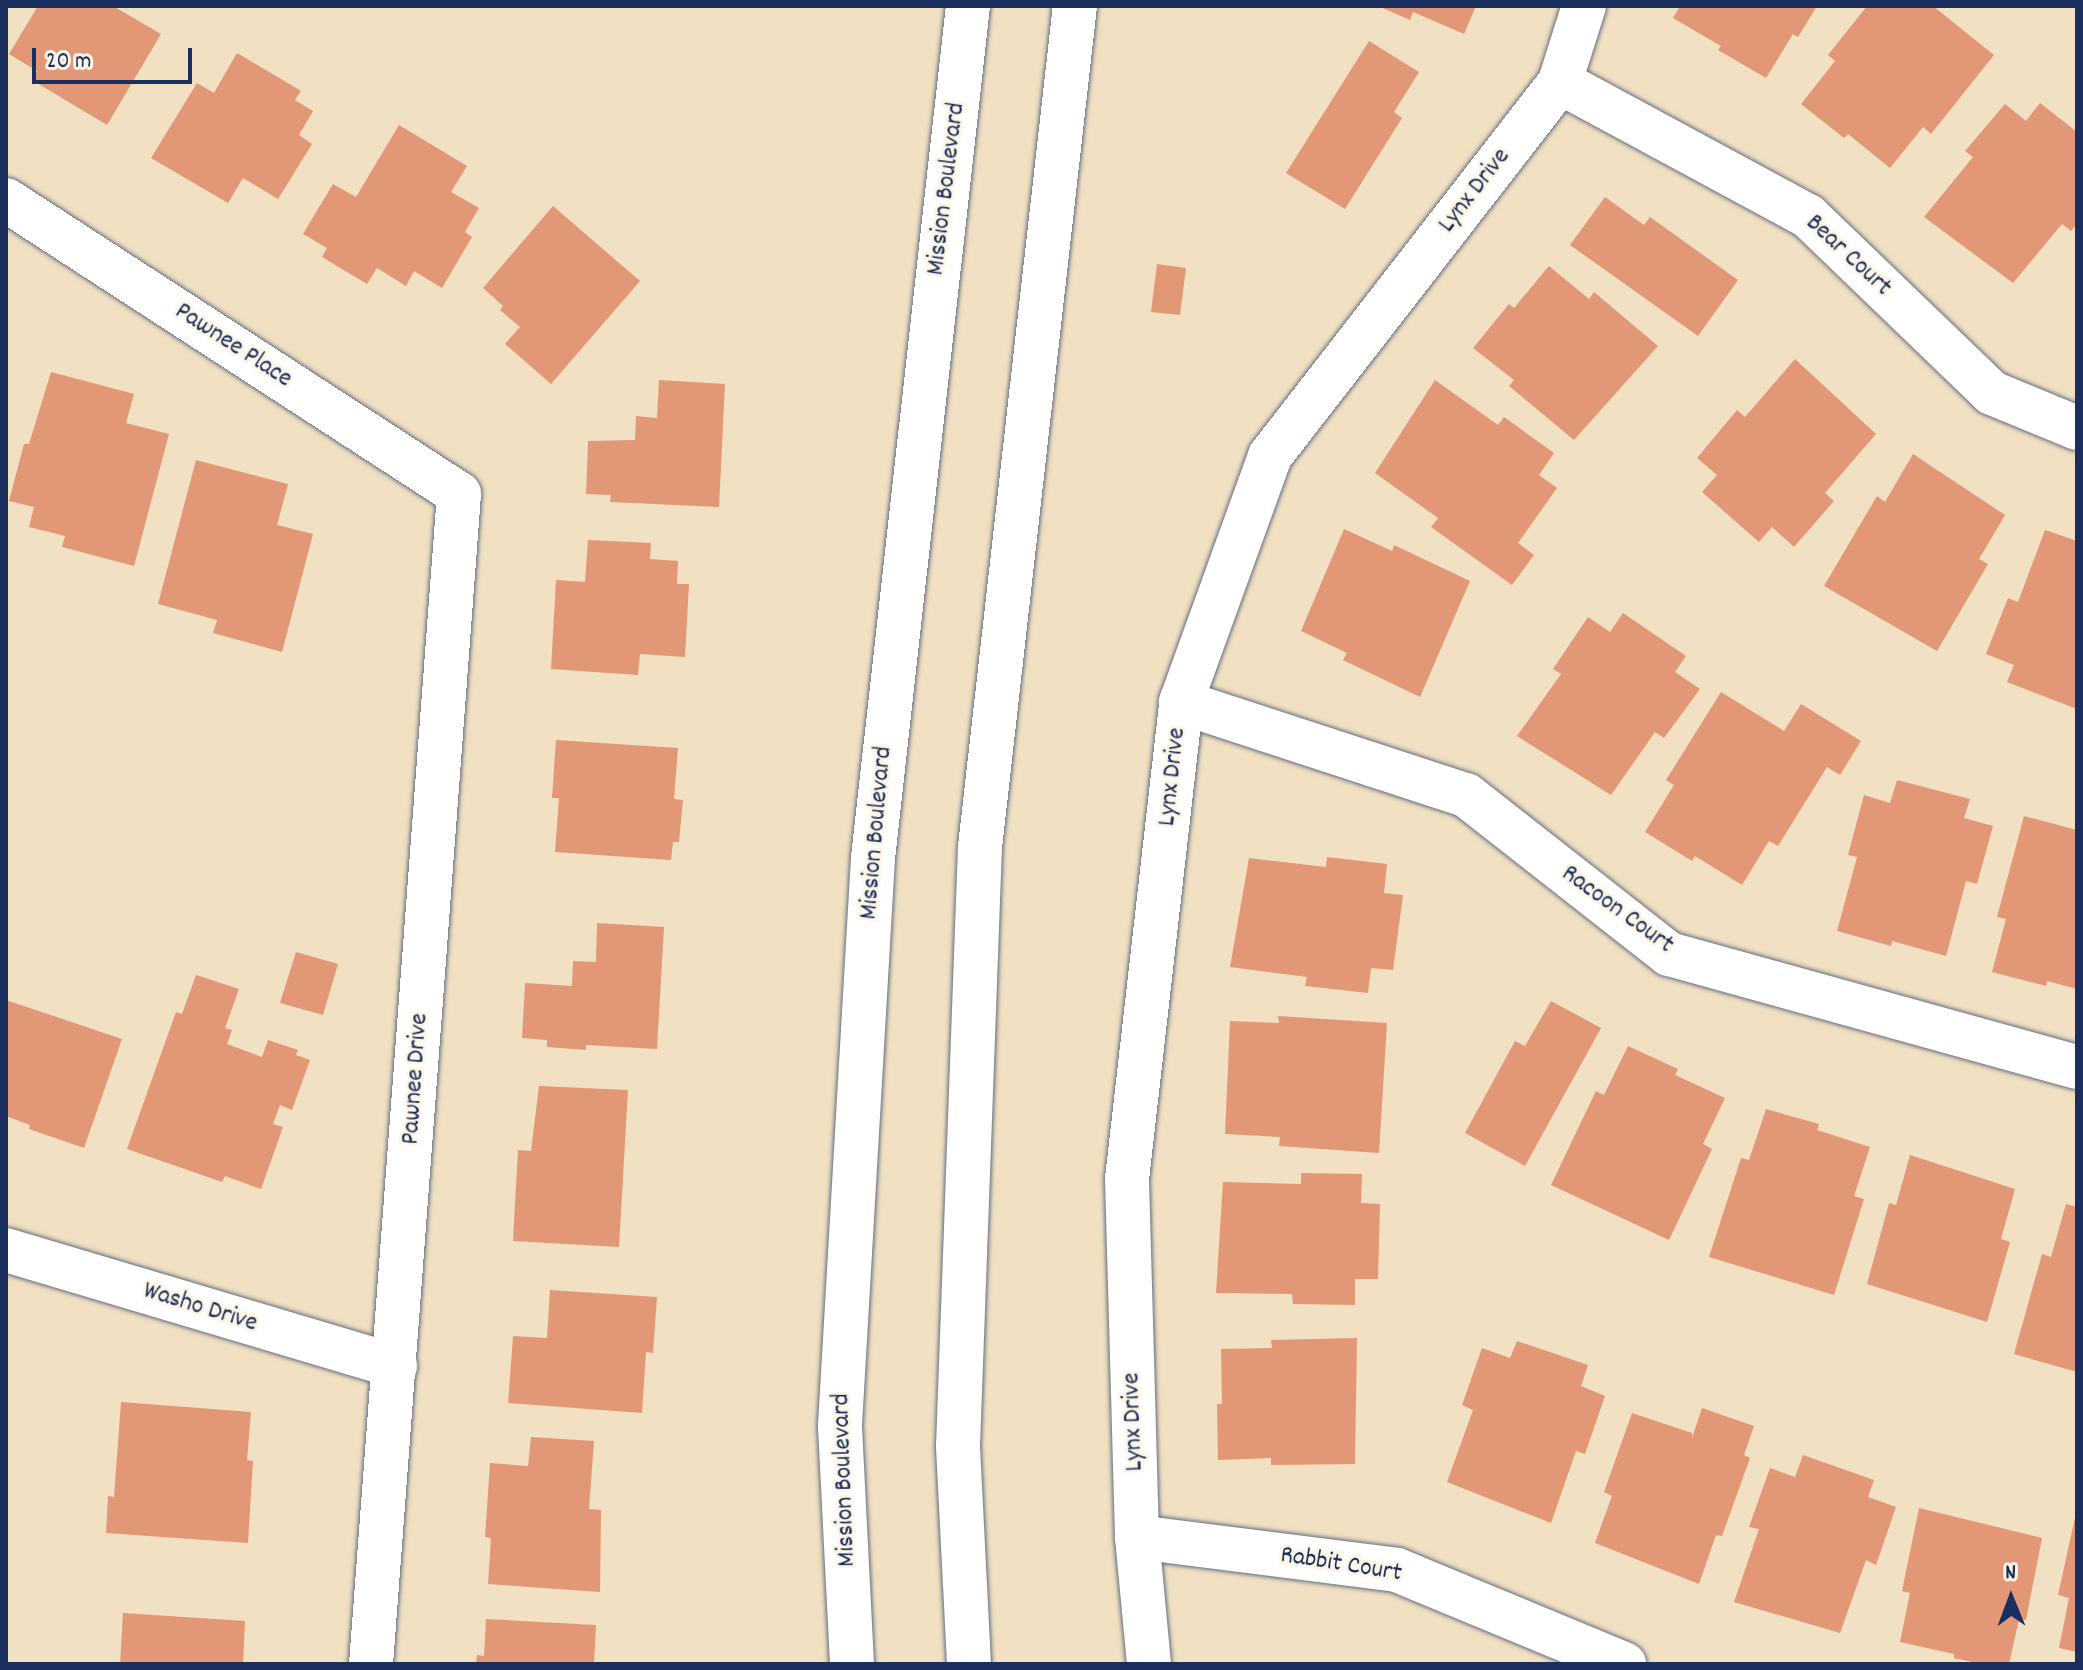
<!DOCTYPE html>
<style>
body{margin:0}
#map{position:relative;width:2083px;height:1670px;overflow:hidden;background:#f1e1c2;font-family:Dekko,sans-serif}
div>[style]{position:absolute}
.building>*{inset:0;background:#e29777}
.roads{filter:drop-shadow(0 0 2px #666d81) drop-shadow(0 0 2px #666d81)}
.minor>*{height:44px;margin:-22px;padding:0 22px;transform-origin:22px;border-radius:22px;background:#fff}
.major>*{height:44px;margin:-22px;padding:0 22px;transform-origin:22px;border-radius:22px;background:#fff}
span{translate:-50% -50%;white-space:nowrap;text-align:center;line-height:1.15;-webkit-text-stroke:6px #fcf5e5;paint-order:stroke}
.street-label{font-size:26px;color:#1b2f5e}
.frame{position:absolute;inset:0;border:8px solid #1b2f5e;pointer-events:none}
.north{position:absolute;left:1971px;top:1558px;width:80px;height:80px;-webkit-text-stroke:6px #fcf5e5;paint-order:stroke;rotate:359deg;font-size:22px;font-weight:700;line-height:32px;text-align:center;color:#1b2f5e}
.north::after{content:'';display:block;margin:auto;width:28px;height:36px;background:#1b2f5e;clip-path:polygon(50% 0,100% 100%,50% 72%,0 100%)}
.scale{position:absolute;left:32px;top:48px;width:160px;height:36px;box-sizing:border-box;border:4px solid #1b2f5e;border-top:0;padding-left:10px;font-size:24px;line-height:28px;white-space:nowrap;color:#1b2f5e;-webkit-text-stroke:6px #fcf5e5;paint-order:stroke}
</style>
<div id="map">
<div class="building">
<div style="clip-path:polygon(38px 6px,113px 6px,161px 34px,107px 125px,32px 80px,37px 71px,9px 54px)"></div>
<div style="clip-path:polygon(1378px 6px,1476px 6px,1464px 34px,1413px 12px,1410px 20px)"></div>
<div style="clip-path:polygon(1680px 6px,1817px 6px,1798px 37px,1793px 34px,1766px 78px,1718px 50px,1721px 46px,1673px 18px)"></div>
<div style="clip-path:polygon(1867px 6px,1933px 6px,1994px 55px,1931px 134px,1923px 127px,1890px 168px,1848px 134px,1844px 138px,1801px 104px,1835px 61px,1828px 55px)"></div>
<div style="clip-path:polygon(1369px 41px,1419px 72px,1394px 112px,1402px 118px,1345px 209px,1286px 173px)"></div>
<div style="clip-path:polygon(237px 53px,301px 91px,295px 100px,313px 111px,299px 135px,312px 144px,278px 199px,243px 178px,228px 203px,151px 158px,197px 83px,214px 93px)"></div>
<div style="clip-path:polygon(2040px 103px,2077px 132px,2077px 224px,2071px 231px,2062px 224px,2013px 283px,1924px 217px,1973px 157px,1965px 151px,2005px 104px,2026px 121px)"></div>
<div style="clip-path:polygon(399px 125px,467px 166px,451px 192px,479px 208px,465px 232px,472px 237px,442px 288px,414px 271px,406px 286px,377px 268px,367px 284px,322px 257px,327px 248px,303px 234px,333px 184px,356px 197px)"></div>
<div style="clip-path:polygon(1605px 197px,1644px 225px,1650px 217px,1738px 280px,1698px 336px,1570px 245px)"></div>
<div style="clip-path:polygon(553px 206px,640px 281px,551px 384px,505px 344px,520px 327px,500px 310px,503px 306px,483px 288px)"></div>
<div style="clip-path:polygon(1157px 264px,1186px 268px,1180px 315px,1151px 312px)"></div>
<div style="clip-path:polygon(1549px 266px,1589px 299px,1594px 292px,1658px 346px,1574px 440px,1509px 386px,1514px 380px,1473px 348px,1509px 304px,1514px 308px)"></div>
<div style="clip-path:polygon(1795px 359px,1876px 434px,1825px 493px,1834px 501px,1794px 547px,1772px 527px,1759px 542px,1702px 492px,1717px 475px,1697px 458px,1737px 410px,1745px 417px)"></div>
<div style="clip-path:polygon(51px 372px,134px 394px,126px 423px,169px 434px,134px 566px,62px 547px,65px 536px,29px 527px,34px 507px,9px 501px,24px 444px,29px 444px)"></div>
<div style="clip-path:polygon(659px 380px,725px 384px,719px 507px,610px 502px,611px 495px,586px 494px,588px 441px,635px 440px,636px 416px,657px 418px)"></div>
<div style="clip-path:polygon(1435px 380px,1498px 425px,1504px 417px,1554px 453px,1539px 475px,1557px 488px,1518px 543px,1534px 555px,1512px 585px,1431px 527px,1438px 518px,1375px 473px)"></div>
<div style="clip-path:polygon(1913px 454px,2005px 515px,1979px 559px,1988px 564px,1937px 651px,1824px 586px,1877px 496px,1885px 502px)"></div>
<div style="clip-path:polygon(196px 460px,288px 484px,277px 525px,313px 534px,282px 652px,213px 633px,217px 620px,158px 604px)"></div>
<div style="clip-path:polygon(1344px 529px,1392px 551px,1394px 545px,1470px 581px,1420px 697px,1343px 660px,1347px 653px,1301px 631px)"></div>
<div style="clip-path:polygon(2045px 530px,2077px 541px,2077px 709px,2007px 682px,2014px 665px,1986px 654px,2008px 598px,2018px 602px)"></div>
<div style="clip-path:polygon(588px 540px,651px 543px,650px 559px,678px 561px,677px 584px,689px 584px,685px 657px,640px 654px,638px 675px,551px 669px,556px 580px,585px 582px)"></div>
<div style="clip-path:polygon(1623px 613px,1686px 656px,1675px 672px,1700px 689px,1664px 738px,1655px 732px,1611px 795px,1517px 736px,1561px 674px,1553px 669px,1588px 617px,1610px 632px)"></div>
<div style="clip-path:polygon(1721px 692px,1784px 731px,1801px 704px,1861px 741px,1840px 775px,1827px 767px,1778px 846px,1769px 841px,1742px 885px,1695px 856px,1692px 861px,1645px 832px,1674px 785px,1666px 780px)"></div>
<div style="clip-path:polygon(556px 740px,678px 748px,674px 799px,683px 800px,679px 842px,673px 842px,671px 860px,555px 852px,559px 798px,552px 798px)"></div>
<div style="clip-path:polygon(1897px 780px,1970px 799px,1964px 818px,1993px 826px,1977px 884px,1966px 881px,1946px 956px,1892px 941px,1891px 946px,1837px 931px,1857px 857px,1848px 855px,1864px 795px,1890px 803px)"></div>
<div style="clip-path:polygon(2024px 816px,2077px 830px,2077px 989px,2047px 981px,2046px 986px,1992px 972px,2006px 919px,1997px 917px)"></div>
<div style="clip-path:polygon(1327px 857px,1387px 864px,1384px 893px,1403px 895px,1393px 970px,1371px 968px,1368px 993px,1305px 986px,1307px 977px,1230px 967px,1249px 858px,1326px 867px)"></div>
<div style="clip-path:polygon(597px 923px,664px 927px,657px 1049px,586px 1045px,586px 1050px,547px 1047px,547px 1040px,522px 1038px,525px 983px,572px 986px,573px 961px,596px 962px)"></div>
<div style="clip-path:polygon(296px 952px,338px 964px,323px 1015px,280px 1003px)"></div>
<div style="clip-path:polygon(196px 975px,239px 989px,225px 1028px,232px 1030px,227px 1044px,262px 1057px,268px 1040px,298px 1050px,296px 1055px,310px 1060px,292px 1110px,280px 1105px,273px 1124px,283px 1127px,261px 1189px,225px 1176px,222px 1182px,127px 1149px,176px 1012px,182px 1014px)"></div>
<div style="clip-path:polygon(6px 1000px,122px 1039px,84px 1148px,29px 1129px,30px 1125px,6px 1116px)"></div>
<div style="clip-path:polygon(1551px 1001px,1601px 1028px,1525px 1166px,1465px 1133px,1515px 1041px,1525px 1046px)"></div>
<div style="clip-path:polygon(1278px 1016px,1387px 1023px,1379px 1153px,1279px 1146px,1280px 1137px,1225px 1134px,1230px 1021px,1279px 1023px)"></div>
<div style="clip-path:polygon(1628px 1046px,1678px 1069px,1675px 1075px,1725px 1098px,1703px 1144px,1712px 1149px,1669px 1240px,1551px 1185px,1596px 1091px,1604px 1095px)"></div>
<div style="clip-path:polygon(539px 1086px,628px 1090px,619px 1247px,513px 1241px,518px 1150px,531px 1151px)"></div>
<div style="clip-path:polygon(1766px 1109px,1819px 1124px,1817px 1130px,1870px 1147px,1854px 1196px,1864px 1199px,1834px 1295px,1709px 1257px,1741px 1158px,1749px 1160px)"></div>
<div style="clip-path:polygon(1910px 1155px,2015px 1189px,2001px 1239px,2010px 1242px,1987px 1322px,1867px 1284px,1889px 1203px,1896px 1205px)"></div>
<div style="clip-path:polygon(1301px 1173px,1362px 1174px,1361px 1203px,1380px 1204px,1378px 1279px,1355px 1279px,1355px 1305px,1293px 1304px,1292px 1294px,1216px 1293px,1223px 1182px,1301px 1184px)"></div>
<div style="clip-path:polygon(2066px 1204px,2077px 1207px,2077px 1372px,2014px 1354px,2042px 1254px,2051px 1257px)"></div>
<div style="clip-path:polygon(550px 1290px,657px 1297px,653px 1353px,646px 1352px,642px 1413px,508px 1403px,513px 1336px,547px 1338px)"></div>
<div style="clip-path:polygon(1357px 1338px,1355px 1464px,1271px 1465px,1271px 1458px,1218px 1460px,1217px 1404px,1222px 1404px,1221px 1349px,1272px 1348px,1271px 1340px)"></div>
<div style="clip-path:polygon(1517px 1341px,1588px 1365px,1581px 1386px,1605px 1396px,1585px 1454px,1576px 1451px,1551px 1523px,1447px 1482px,1473px 1410px,1462px 1405px,1482px 1348px,1510px 1358px)"></div>
<div style="clip-path:polygon(121px 1402px,251px 1412px,247px 1460px,253px 1461px,248px 1543px,106px 1533px,108px 1496px,114px 1497px)"></div>
<div style="clip-path:polygon(1702px 1408px,1754px 1426px,1744px 1455px,1750px 1458px,1722px 1536px,1716px 1535px,1699px 1584px,1595px 1543px,1612px 1496px,1604px 1492px,1632px 1413px,1692px 1433px,1692px 1438px)"></div>
<div style="clip-path:polygon(531px 1437px,594px 1441px,589px 1509px,601px 1510px,600px 1592px,488px 1584px,491px 1538px,485px 1537px,490px 1463px,528px 1466px)"></div>
<div style="clip-path:polygon(1803px 1455px,1874px 1480px,1868px 1497px,1896px 1507px,1876px 1565px,1866px 1560px,1840px 1633px,1734px 1602px,1759px 1529px,1749px 1527px,1770px 1468px,1795px 1477px)"></div>
<div style="clip-path:polygon(1919px 1508px,2042px 1538px,2026px 1620px,2019px 1619px,2009px 1664px,1982px 1664px,1954px 1658px,1954px 1654px,1900px 1642px,1910px 1593px,1902px 1591px)"></div>
<div style="clip-path:polygon(2076px 1513px,2077px 1513px,2077px 1652px,2059px 1648px,2069px 1598px,2058px 1595px)"></div>
<div style="clip-path:polygon(123px 1613px,245px 1621px,243px 1664px,120px 1664px)"></div>
<div style="clip-path:polygon(486px 1619px,596px 1625px,594px 1664px,476px 1664px,477px 1655px,484px 1656px)"></div>
</div>
<div class="roads">
<div class="minor">
<div style="left:1560px;top:82px;width:282px;rotate:28.4deg"></div>
<div style="left:1808px;top:216px;width:255px;rotate:43.9deg"></div>
<div style="left:1992px;top:393px;width:92px;rotate:22.4deg"></div>
<div style="left:6px;top:200px;width:540px;rotate:32.98deg"></div>
<div style="left:459px;top:494px;width:1173px;rotate:94.3deg"></div>
<div style="left:1181px;top:702px;width:300px;rotate:18.1deg"></div>
<div style="left:1466px;top:795px;width:258px;rotate:38.1deg"></div>
<div style="left:1669px;top:954px;width:423px;rotate:15.5deg"></div>
<div style="left:6px;top:1250px;width:406px;rotate:16.6deg"></div>
<div style="left:1137px;top:1537px;width:262px;rotate:7.2deg"></div>
<div style="left:1397px;top:1570px;width:246px;rotate:22.5deg"></div>
<div style="left:1149px;top:1664px;width:128px;rotate:-95.4deg"></div>
<div style="left:1137px;top:1537px;width:358px;rotate:-91.6deg"></div>
<div style="left:1127px;top:1179px;width:480px;rotate:-83.5deg"></div>
<div style="left:1181px;top:702px;width:262px;rotate:-70.1deg"></div>
<div style="left:1270px;top:456px;width:473px;rotate:-52.2deg"></div>
<div style="left:1560px;top:82px;width:80px;rotate:-72.5deg"></div>
</div>
<div class="major">
<div style="left:852px;top:1664px;width:239px;rotate:-92.9deg"></div>
<div style="left:840px;top:1425px;width:568px;rotate:-86.67deg"></div>
<div style="left:873px;top:858px;width:857px;rotate:-83.64deg"></div>
<div style="left:969px;top:1664px;width:218px;rotate:-92.9deg"></div>
<div style="left:958px;top:1446px;width:599px;rotate:-87.9deg"></div>
<div style="left:980px;top:847px;width:846px;rotate:-83.56deg"></div>
</div>
</div>
<div class="street-label">
<span style="left:947px;top:189px;rotate:-83deg">Mission Boulevard</span>
<span style="left:1475px;top:191px;rotate:-52deg">Lynx Drive</span>
<span style="left:1848px;top:256px;rotate:43deg">Bear Court</span>
<span style="left:233px;top:346px;rotate:33deg">Pawnee Place</span>
<span style="left:1173px;top:777px;rotate:-84deg">Lynx Drive</span>
<span style="left:877px;top:833px;rotate:-85deg">Mission Boulevard</span>
<span style="left:1617px;top:910px;rotate:36deg">Racoon Court</span>
<span style="left:416px;top:1079px;rotate:-86deg">Pawnee Drive</span>
<span style="left:200px;top:1308px;rotate:17deg">Washo Drive</span>
<span style="left:1134px;top:1422px;rotate:-92deg">Lynx Drive</span>
<span style="left:845px;top:1480px;rotate:-92deg">Mission Boulevard</span>
<span style="left:1341px;top:1565px;rotate:9deg">Rabbit Court</span>
</div>
<div class="frame"></div>
<div class="north">N</div>
<div class="scale">20 m</div>
</div>
